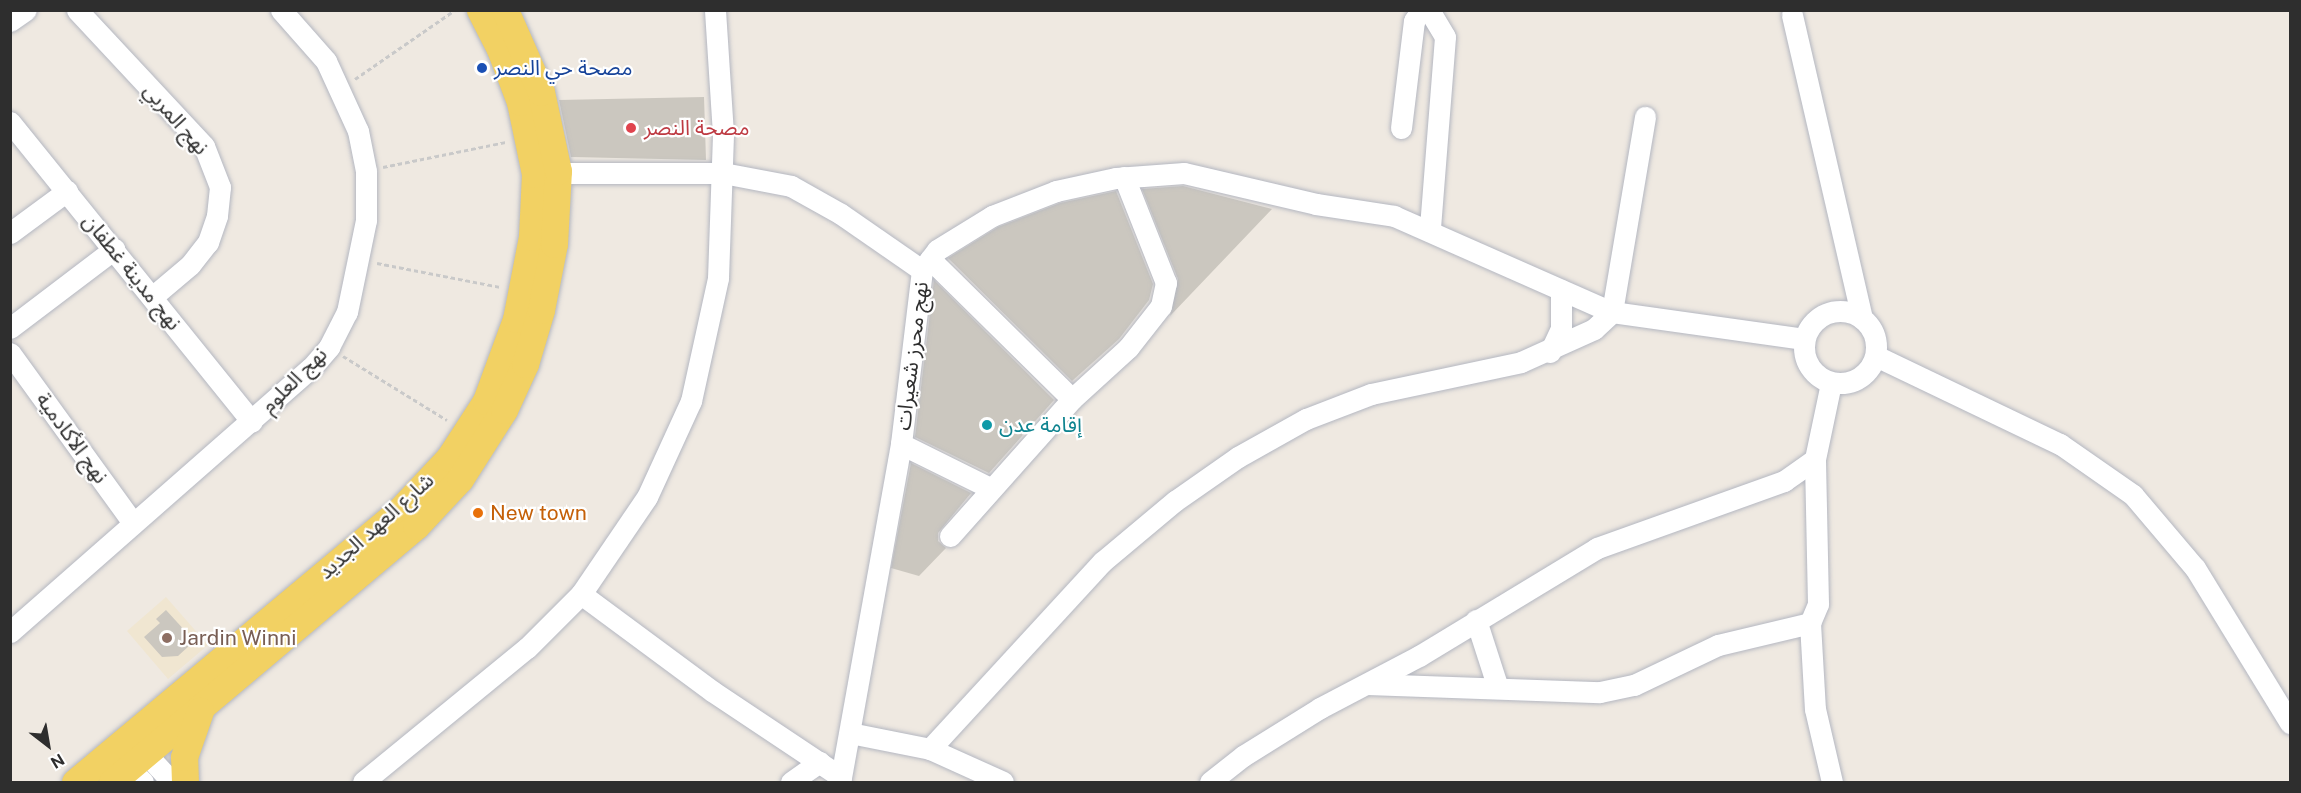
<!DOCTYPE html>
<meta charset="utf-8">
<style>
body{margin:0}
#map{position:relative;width:2301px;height:793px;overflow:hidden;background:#efe9e1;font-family:"Public Sans","Noto Sans Arabic",sans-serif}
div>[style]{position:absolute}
.education>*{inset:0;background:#f0e6d1}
.building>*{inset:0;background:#cbc7bf}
.path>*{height:3px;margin-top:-1.5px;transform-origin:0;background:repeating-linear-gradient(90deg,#c9c9c9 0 4.5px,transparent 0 7.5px)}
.roads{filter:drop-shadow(0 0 2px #b4b7c1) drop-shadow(0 0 2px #b4b7c1)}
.minor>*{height:21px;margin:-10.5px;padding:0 10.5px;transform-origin:10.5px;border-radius:10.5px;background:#fff}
.minor>.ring{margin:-10.5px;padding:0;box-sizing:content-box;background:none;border:21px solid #fff;border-radius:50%}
.major>*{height:27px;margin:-13.5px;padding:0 13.5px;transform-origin:13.5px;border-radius:13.5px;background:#f2d163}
.dots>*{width:16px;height:16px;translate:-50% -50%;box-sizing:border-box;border:3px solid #fff;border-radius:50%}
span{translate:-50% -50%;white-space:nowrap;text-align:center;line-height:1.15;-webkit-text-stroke:4.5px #fff;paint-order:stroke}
.transit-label{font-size:21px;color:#164399}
.left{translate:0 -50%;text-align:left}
.street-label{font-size:21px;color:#2e2e2e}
.health-label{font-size:21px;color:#be3a42}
.culture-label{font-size:21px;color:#0d838f}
.food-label{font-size:21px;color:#c56008}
.education-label{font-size:21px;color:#785e54}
.frame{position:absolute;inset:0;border:12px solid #2e2e2e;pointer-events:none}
.north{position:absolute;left:18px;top:715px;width:60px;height:60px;-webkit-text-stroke:4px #fff;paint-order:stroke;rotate:149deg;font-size:16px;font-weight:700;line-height:24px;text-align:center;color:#2e2e2e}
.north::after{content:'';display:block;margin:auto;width:21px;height:27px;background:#2e2e2e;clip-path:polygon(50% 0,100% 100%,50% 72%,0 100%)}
</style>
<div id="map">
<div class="education">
<div style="clip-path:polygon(166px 597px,208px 645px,168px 679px,127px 631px)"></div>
</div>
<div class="building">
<div style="clip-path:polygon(704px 97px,706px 160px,571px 157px,559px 100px)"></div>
<div style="clip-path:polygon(1183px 186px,1272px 209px,1170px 316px,1178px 279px,1142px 189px)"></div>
<div style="clip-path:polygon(1116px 191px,1153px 284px,1149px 300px,1119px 339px,1072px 381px,948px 258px,998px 227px,1060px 203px)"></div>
<div style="clip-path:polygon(934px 280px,1054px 400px,989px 473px,915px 437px)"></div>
<div style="clip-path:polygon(911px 463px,971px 493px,938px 533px,938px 541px,946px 548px,919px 576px,891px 568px)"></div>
<div style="clip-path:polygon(166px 610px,187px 633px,183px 637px,190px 645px,178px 656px,162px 657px,144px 637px,160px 623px,156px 619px)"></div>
</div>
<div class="path">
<div style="left:355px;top:79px;width:121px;rotate:-34.6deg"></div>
<div style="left:383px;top:167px;width:126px;rotate:-11.5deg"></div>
<div style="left:377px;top:263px;width:125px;rotate:11deg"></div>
<div style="left:343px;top:356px;width:122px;rotate:31.6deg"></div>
</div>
<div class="roads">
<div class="minor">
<div style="left:77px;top:10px;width:186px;rotate:47deg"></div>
<div style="left:204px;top:146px;width:44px;rotate:68.7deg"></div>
<div style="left:220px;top:187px;width:29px;rotate:96deg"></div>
<div style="left:217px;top:216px;width:28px;rotate:109deg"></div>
<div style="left:208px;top:242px;width:29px;rotate:128deg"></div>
<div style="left:190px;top:265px;width:50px;rotate:139.9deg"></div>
<div style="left:1429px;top:10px;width:31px;rotate:59deg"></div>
<div style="left:1445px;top:37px;width:193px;rotate:94.5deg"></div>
<div style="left:1792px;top:15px;width:311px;rotate:77deg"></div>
<div style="left:10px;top:21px;width:19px;rotate:-35deg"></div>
<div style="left:10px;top:122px;width:385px;rotate:51.1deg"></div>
<div style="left:1401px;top:128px;width:108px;rotate:-83.1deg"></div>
<div style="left:1414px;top:21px;width:13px;rotate:-58deg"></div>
<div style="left:544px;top:173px;width:179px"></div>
<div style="left:723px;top:173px;width:69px;rotate:10.8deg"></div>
<div style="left:791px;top:186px;width:57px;rotate:29.2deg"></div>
<div style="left:841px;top:214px;width:98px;rotate:34.7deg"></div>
<div style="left:922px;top:270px;width:175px;rotate:96.9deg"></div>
<div style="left:901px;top:444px;width:343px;rotate:100.2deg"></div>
<div style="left:10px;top:233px;width:71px;rotate:-36.4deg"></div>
<div style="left:930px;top:259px;width:199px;rotate:44.6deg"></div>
<div style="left:922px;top:270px;width:25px;rotate:-53deg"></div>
<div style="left:937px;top:250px;width:65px;rotate:-31.7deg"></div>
<div style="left:992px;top:216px;width:69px;rotate:-21.3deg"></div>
<div style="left:1056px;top:191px;width:61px;rotate:-12.2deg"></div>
<div style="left:1116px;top:178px;width:68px;rotate:-4.2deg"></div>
<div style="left:1184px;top:173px;width:136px;rotate:13.2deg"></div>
<div style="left:1316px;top:204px;width:79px;rotate:8.7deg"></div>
<div style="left:1394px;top:216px;width:238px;rotate:23.8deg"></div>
<div style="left:1612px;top:312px;width:194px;rotate:8deg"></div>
<div class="ring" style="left:1804px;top:311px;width:51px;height:51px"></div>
<div style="left:10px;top:328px;width:131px;rotate:-37.2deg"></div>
<div style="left:1550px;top:352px;width:26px;rotate:-65deg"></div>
<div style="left:1561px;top:328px;width:38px;rotate:-90deg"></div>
<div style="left:10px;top:353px;width:210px;rotate:54.1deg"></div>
<div style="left:1876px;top:356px;width:204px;rotate:25.6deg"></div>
<div style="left:2060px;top:444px;width:89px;rotate:34.9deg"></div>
<div style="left:2133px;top:495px;width:96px;rotate:49.7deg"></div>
<div style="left:2195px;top:568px;width:182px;rotate:58.5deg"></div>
<div style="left:901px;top:444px;width:99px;rotate:26.3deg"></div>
<div style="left:950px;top:536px;width:183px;rotate:-48.3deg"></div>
<div style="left:1072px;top:399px;width:76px;rotate:-42.3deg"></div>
<div style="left:1128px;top:348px;width:53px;rotate:-51.8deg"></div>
<div style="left:1161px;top:306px;width:24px;rotate:-78deg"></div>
<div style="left:1166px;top:283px;width:114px;rotate:-111.6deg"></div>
<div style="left:581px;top:594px;width:163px;rotate:36.5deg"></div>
<div style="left:712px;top:691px;width:155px;rotate:33.7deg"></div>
<div style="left:1476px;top:620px;width:71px;rotate:72.1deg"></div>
<div style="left:1810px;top:623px;width:86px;rotate:86.7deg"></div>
<div style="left:1815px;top:709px;width:75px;rotate:76.9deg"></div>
<div style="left:10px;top:632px;width:400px;rotate:-41.3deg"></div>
<div style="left:311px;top:368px;width:28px;rotate:-49deg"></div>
<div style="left:329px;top:347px;width:39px;rotate:-63deg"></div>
<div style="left:347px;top:312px;width:94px;rotate:-78.3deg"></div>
<div style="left:366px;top:220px;width:49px;rotate:-90deg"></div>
<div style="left:366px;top:171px;width:41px;rotate:-101.3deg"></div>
<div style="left:358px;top:131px;width:77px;rotate:-114.6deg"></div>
<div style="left:326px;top:61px;width:68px;rotate:-131.4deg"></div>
<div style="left:1367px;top:684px;width:233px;rotate:2deg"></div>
<div style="left:1600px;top:692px;width:35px;rotate:-12deg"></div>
<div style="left:1634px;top:685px;width:93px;rotate:-25.5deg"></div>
<div style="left:1718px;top:645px;width:95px;rotate:-13.4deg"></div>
<div style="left:1810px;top:623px;width:21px;rotate:-67deg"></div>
<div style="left:1818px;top:604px;width:145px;rotate:-91.2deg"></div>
<div style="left:1815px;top:459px;width:78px;rotate:-78.1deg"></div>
<div style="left:850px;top:733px;width:82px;rotate:11.3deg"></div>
<div style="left:930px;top:749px;width:80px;rotate:24.3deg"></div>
<div style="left:136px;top:743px;width:53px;rotate:47.3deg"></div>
<div style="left:930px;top:749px;width:254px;rotate:-47.4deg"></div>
<div style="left:1102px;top:562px;width:95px;rotate:-39.9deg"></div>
<div style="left:1175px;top:501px;width:77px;rotate:-34.9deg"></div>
<div style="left:1238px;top:457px;width:78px;rotate:-29.2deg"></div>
<div style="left:1306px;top:419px;width:70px;rotate:-21deg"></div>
<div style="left:1371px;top:394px;width:153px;rotate:-12deg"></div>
<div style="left:1521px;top:362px;width:80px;rotate:-24.3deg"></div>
<div style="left:1594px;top:329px;width:25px;rotate:-43deg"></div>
<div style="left:1612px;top:312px;width:198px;rotate:-80.4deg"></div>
<div style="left:119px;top:758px;width:34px;rotate:45deg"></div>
<div style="left:363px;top:782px;width:212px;rotate:-39.3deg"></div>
<div style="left:527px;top:648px;width:76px;rotate:-45deg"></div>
<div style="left:581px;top:594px;width:117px;rotate:-55.8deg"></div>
<div style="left:647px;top:497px;width:106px;rotate:-65.4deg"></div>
<div style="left:691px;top:401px;width:126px;rotate:-77.6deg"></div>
<div style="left:718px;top:278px;width:144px;rotate:-88deg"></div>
<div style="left:723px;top:134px;width:124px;rotate:-93.7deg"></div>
<div style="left:791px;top:782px;width:35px;rotate:-35deg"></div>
<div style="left:1210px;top:782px;width:42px;rotate:-38.2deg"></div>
<div style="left:1243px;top:756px;width:91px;rotate:-31.9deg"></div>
<div style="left:1320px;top:708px;width:112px;rotate:-27.7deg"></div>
<div style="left:1419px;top:656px;width:208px;rotate:-31.2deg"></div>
<div style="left:1597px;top:548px;width:199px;rotate:-19.7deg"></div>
<div style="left:1784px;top:481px;width:38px;rotate:-35deg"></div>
</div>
<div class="major">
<div style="left:75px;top:782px;width:425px;rotate:-39.9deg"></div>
<div style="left:401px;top:509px;width:70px;rotate:-46.7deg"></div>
<div style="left:449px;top:458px;width:68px;rotate:-57deg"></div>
<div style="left:486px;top:401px;width:87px;rotate:-69.9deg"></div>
<div style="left:516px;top:319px;width:84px;rotate:-79deg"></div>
<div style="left:532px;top:237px;width:63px;rotate:-87.3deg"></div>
<div style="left:535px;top:174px;width:74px;rotate:-101.8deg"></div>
<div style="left:520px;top:102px;width:57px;rotate:-110.7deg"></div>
<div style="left:500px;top:49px;width:44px;rotate:-117.1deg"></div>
<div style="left:112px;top:782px;width:397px;rotate:-40.1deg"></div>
<div style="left:416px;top:526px;width:64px;rotate:-46.9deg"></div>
<div style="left:460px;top:479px;width:82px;rotate:-57.5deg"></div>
<div style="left:504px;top:410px;width:51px;rotate:-65.5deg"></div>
<div style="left:525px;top:364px;width:56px;rotate:-73.5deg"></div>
<div style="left:541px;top:310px;width:67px;rotate:-78.9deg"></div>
<div style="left:554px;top:244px;width:73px;rotate:-86.9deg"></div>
<div style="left:558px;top:171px;width:81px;rotate:-102.1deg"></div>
<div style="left:541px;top:92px;width:90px;rotate:-113.7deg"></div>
<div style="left:185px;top:782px;width:25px;rotate:-92deg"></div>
<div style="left:184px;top:757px;width:49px;rotate:-70.8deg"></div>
</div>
</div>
<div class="dots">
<div style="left:482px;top:68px;background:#1a4fb4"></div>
<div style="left:631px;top:128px;background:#e0444e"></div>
<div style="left:987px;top:425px;background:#0f9aa8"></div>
<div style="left:478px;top:513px;background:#e8710a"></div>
<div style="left:167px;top:638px;background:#8d6e63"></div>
</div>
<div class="transit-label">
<span class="left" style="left:494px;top:68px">مصحة حي النصر</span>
</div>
<div class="street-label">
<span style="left:176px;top:119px;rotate:49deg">نهج المربي</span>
<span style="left:132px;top:272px;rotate:51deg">نهج مدينة غطفان</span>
<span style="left:912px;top:356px;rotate:-83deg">نهج محرز شعيرات</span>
<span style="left:294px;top:380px;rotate:-45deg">نهج العلوم</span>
<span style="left:72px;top:438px;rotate:54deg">نهج الأكادمية</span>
<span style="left:376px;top:526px;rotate:-42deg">شارع العهد الجديد</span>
</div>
<div class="health-label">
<span class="left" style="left:644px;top:128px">مصحة النصر</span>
</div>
<div class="culture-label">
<span class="left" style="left:999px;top:425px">إقامة عدن</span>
</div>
<div class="food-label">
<span class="left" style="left:490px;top:513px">New town</span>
</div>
<div class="education-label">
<span class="left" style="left:179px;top:638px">Jardin Winni</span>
</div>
<div class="frame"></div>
<div class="north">N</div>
</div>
